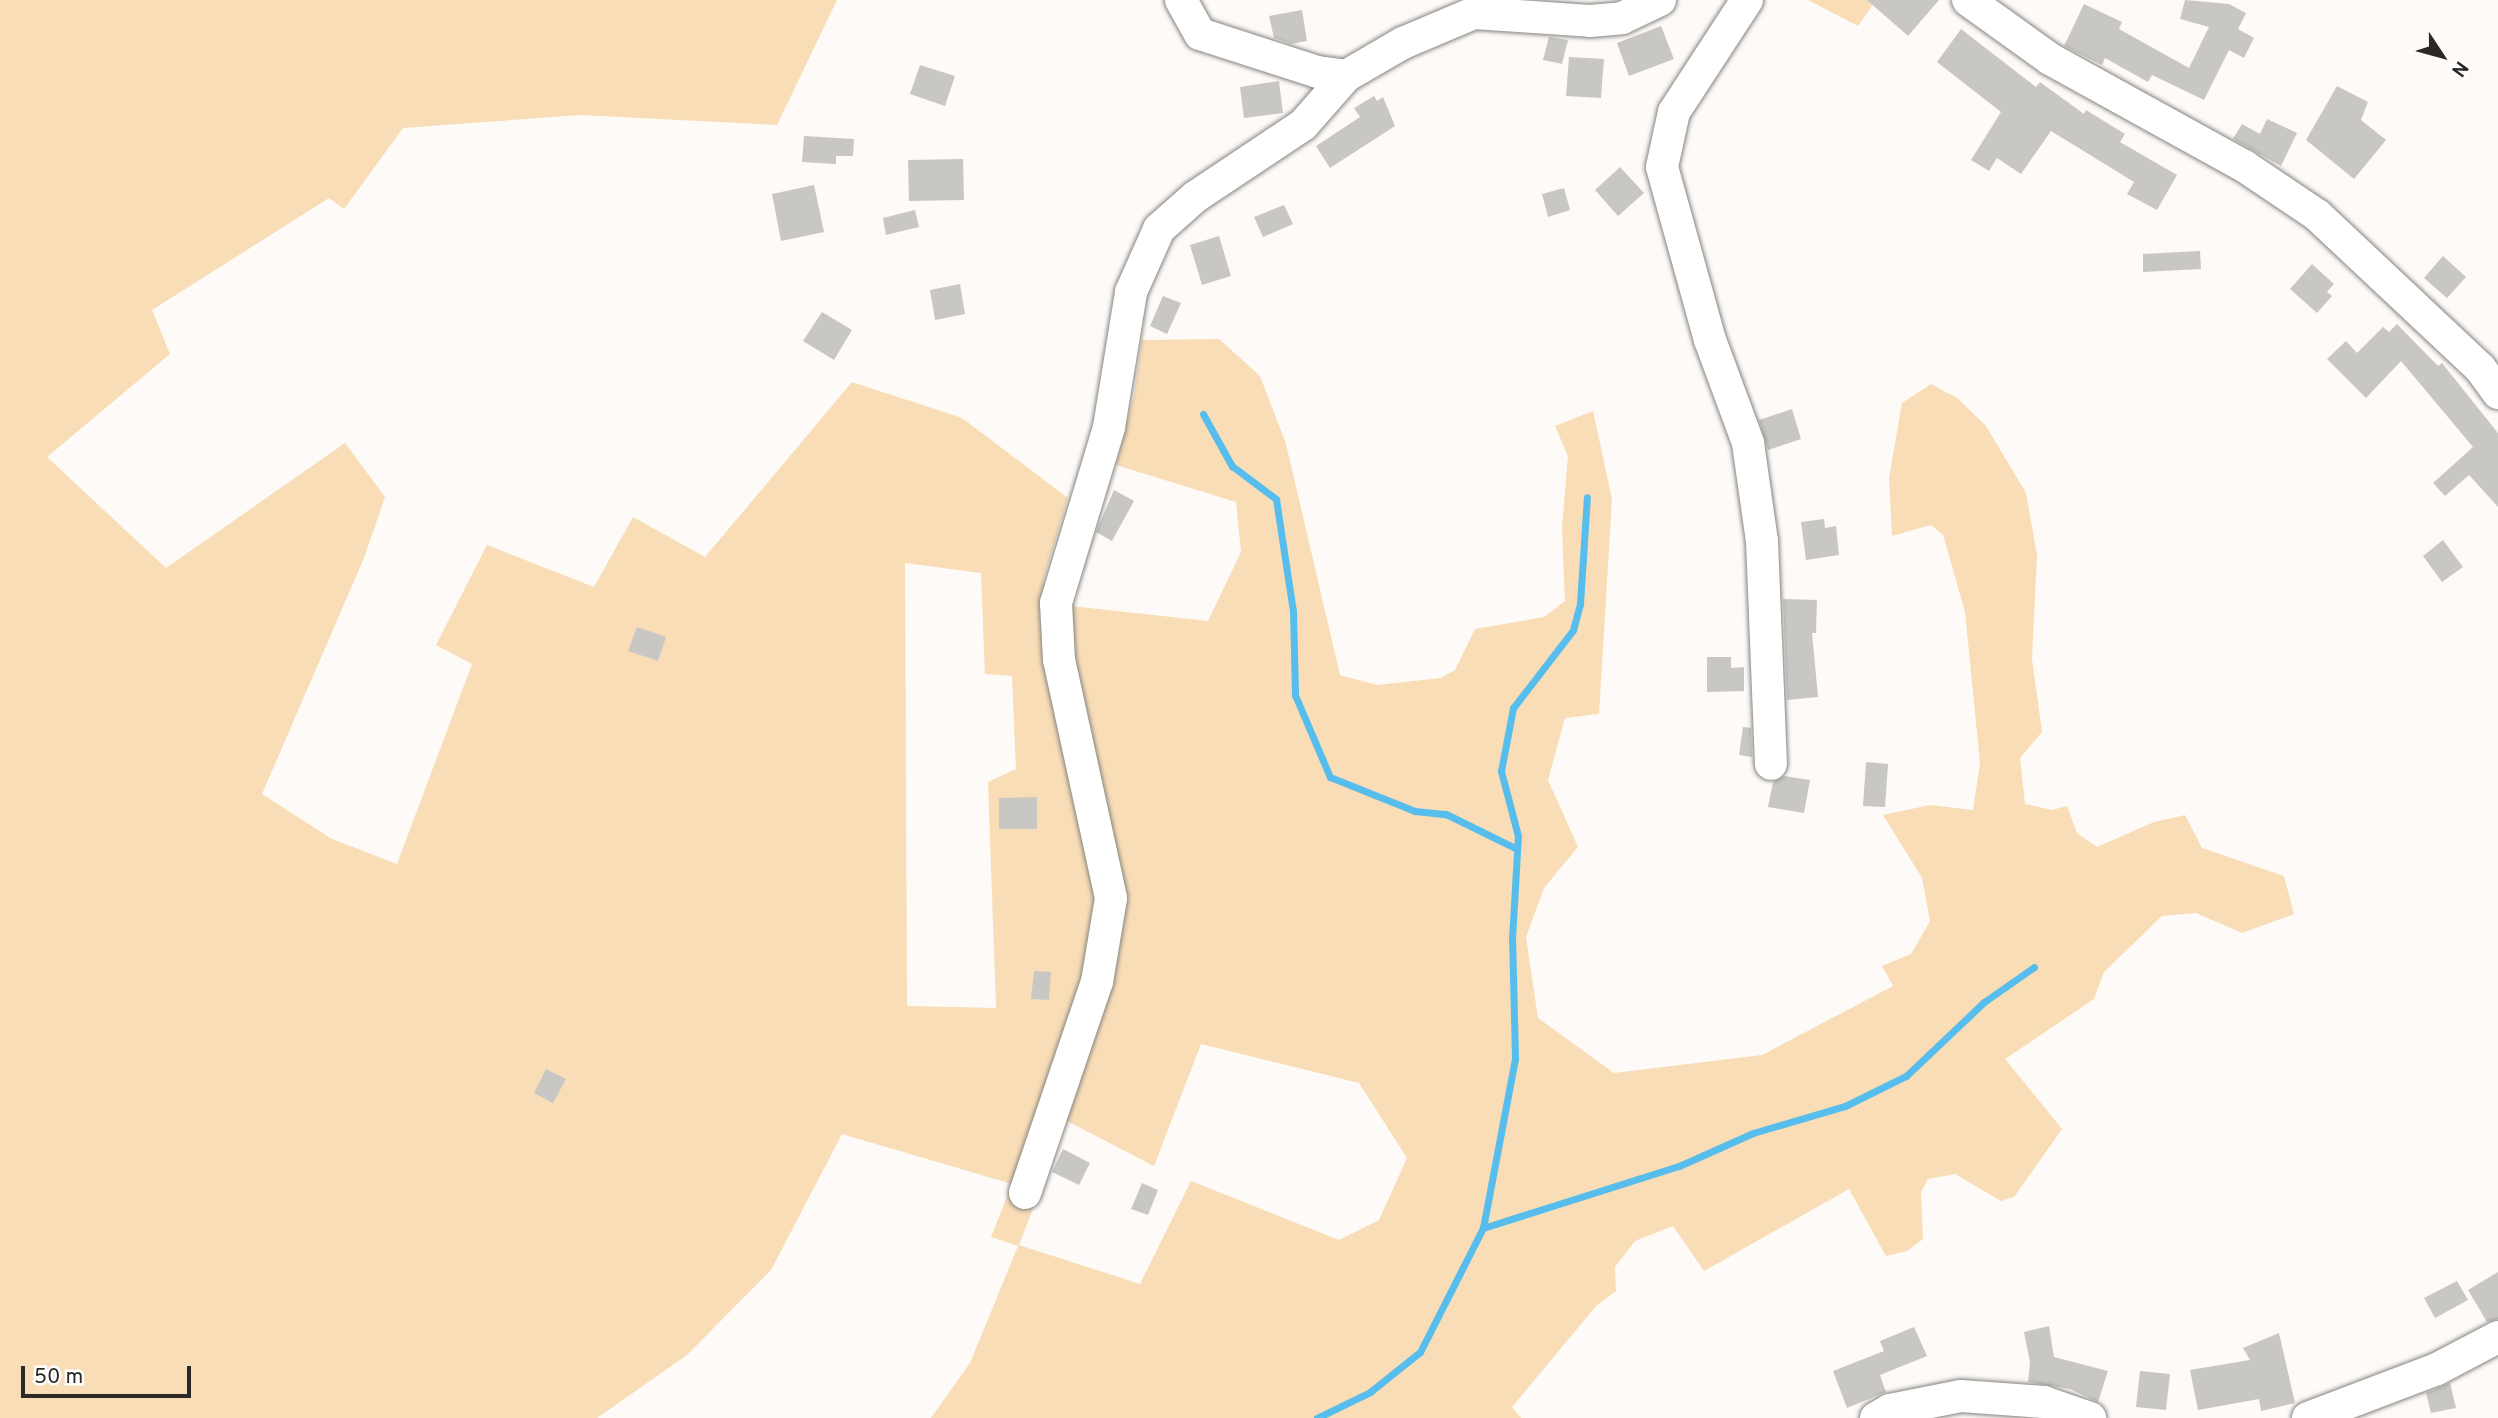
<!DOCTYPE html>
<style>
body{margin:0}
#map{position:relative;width:2498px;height:1418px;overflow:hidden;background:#fdfaf7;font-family:Overpass,sans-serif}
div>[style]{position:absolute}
.green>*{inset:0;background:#f8ddb6}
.stream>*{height:7px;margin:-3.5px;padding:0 3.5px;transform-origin:3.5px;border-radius:3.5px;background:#57bded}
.building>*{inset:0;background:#c9c7c4}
.roads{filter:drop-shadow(0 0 2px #868481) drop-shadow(0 0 2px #868481)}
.minor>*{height:32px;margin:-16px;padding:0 16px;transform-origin:16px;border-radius:16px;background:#fff}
span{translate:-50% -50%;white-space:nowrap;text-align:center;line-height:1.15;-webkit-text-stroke:6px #fff;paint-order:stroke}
.north{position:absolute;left:2407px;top:21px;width:70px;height:70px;-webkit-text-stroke:5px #fff;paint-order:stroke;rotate:126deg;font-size:19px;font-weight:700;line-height:28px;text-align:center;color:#2a2927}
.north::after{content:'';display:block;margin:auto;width:24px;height:32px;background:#2a2927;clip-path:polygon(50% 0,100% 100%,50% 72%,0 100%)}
.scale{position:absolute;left:21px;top:1366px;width:170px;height:32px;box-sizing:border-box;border:4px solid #2a2927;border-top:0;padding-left:9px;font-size:21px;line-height:24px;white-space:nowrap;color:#2a2927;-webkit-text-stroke:5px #fff;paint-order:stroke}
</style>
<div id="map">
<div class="green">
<div style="clip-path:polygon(evenodd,0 0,837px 0,777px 125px,580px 115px,403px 128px,344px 209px,329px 198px,152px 310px,170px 354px,47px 457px,166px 568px,345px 443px,385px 497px,364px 558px,262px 794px,332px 839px,397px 864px,472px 664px,436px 645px,487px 545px,594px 587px,633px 517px,705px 557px,852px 382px,962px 418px,1068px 498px,1043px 582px,1071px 606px,1208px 621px,1241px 552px,1236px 502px,1116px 465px,1134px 395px,1142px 340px,1219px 339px,1260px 376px,1286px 444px,1340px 675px,1377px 685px,1441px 678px,1455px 670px,1475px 629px,1544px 617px,1565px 601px,1562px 527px,1568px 456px,1555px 426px,1593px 411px,1612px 499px,1599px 714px,1565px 718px,1548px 780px,1578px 847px,1544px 888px,1526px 937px,1538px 1018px,1614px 1073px,1762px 1055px,1893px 986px,1882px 966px,1911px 954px,1930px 921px,1922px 878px,1883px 815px,1930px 805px,1973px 810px,1980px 763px,1965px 612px,1943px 535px,1931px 525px,1892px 536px,1889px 478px,1902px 403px,1931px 384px,1957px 398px,1986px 426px,2026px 493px,2037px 555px,2032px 659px,2042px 732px,2020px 758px,2025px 804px,2052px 810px,2067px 806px,2077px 833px,2097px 847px,2154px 822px,2185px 815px,2202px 848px,2284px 876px,2294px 914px,2242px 933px,2196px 913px,2162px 916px,2104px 972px,2094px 999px,2005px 1059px,2062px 1129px,2014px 1197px,2001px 1201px,1955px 1174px,1928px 1179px,1921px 1192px,1923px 1239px,1907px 1251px,1886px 1256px,1849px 1189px,1704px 1271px,1673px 1226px,1635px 1241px,1615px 1267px,1616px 1291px,1596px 1306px,1512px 1407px,1521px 1418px,931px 1418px,970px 1363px,1018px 1246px,991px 1237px,1012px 1184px,842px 1134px,771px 1270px,687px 1355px,597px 1418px,0 1418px,0 0,905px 563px,981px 573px,985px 674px,1012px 676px,1016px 769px,988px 782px,996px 1008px,907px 1006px,905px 563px,0 0,1201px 1044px,1359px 1083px,1407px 1158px,1379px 1220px,1339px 1240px,1191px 1181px,1140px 1284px,1019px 1245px,1067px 1121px,1154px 1166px,1201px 1044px)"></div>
<div style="clip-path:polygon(1808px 0,1876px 0,1858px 26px)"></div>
</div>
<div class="stream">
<div style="left:1203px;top:414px;width:60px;rotate:60.9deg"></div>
<div style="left:1232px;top:466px;width:55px;rotate:36.9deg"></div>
<div style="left:1276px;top:499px;width:113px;rotate:81.4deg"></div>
<div style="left:1293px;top:611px;width:84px;rotate:88.6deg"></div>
<div style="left:1295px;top:695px;width:89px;rotate:66.9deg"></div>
<div style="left:1330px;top:777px;width:92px;rotate:21.8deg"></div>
<div style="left:1415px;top:811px;width:31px;rotate:6deg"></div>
<div style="left:1446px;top:814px;width:79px;rotate:26.2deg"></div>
<div style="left:1483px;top:1228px;width:206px;rotate:-17.6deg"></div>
<div style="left:1679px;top:1166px;width:81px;rotate:-24deg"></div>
<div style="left:1753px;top:1133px;width:96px;rotate:-16.4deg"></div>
<div style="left:1845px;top:1106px;width:68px;rotate:-26.2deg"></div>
<div style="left:1906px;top:1076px;width:108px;rotate:-43.5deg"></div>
<div style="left:1984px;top:1002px;width:61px;rotate:-35deg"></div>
<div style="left:1317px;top:1418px;width:59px;rotate:-26.1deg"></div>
<div style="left:1370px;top:1392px;width:64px;rotate:-38.7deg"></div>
<div style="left:1420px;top:1352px;width:139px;rotate:-63.1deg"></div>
<div style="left:1483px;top:1228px;width:173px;rotate:-79.3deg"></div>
<div style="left:1515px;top:1058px;width:119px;rotate:-91.4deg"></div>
<div style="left:1512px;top:939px;width:103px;rotate:-86.7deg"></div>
<div style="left:1518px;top:836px;width:67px;rotate:-104.7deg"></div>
<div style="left:1501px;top:771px;width:64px;rotate:-79.2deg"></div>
<div style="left:1513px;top:708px;width:98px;rotate:-52.4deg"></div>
<div style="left:1573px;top:630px;width:27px;rotate:-75deg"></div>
<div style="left:1580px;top:604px;width:107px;rotate:-86.3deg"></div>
</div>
<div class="building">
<div style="clip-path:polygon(1867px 0,1939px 0,1908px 36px)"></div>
<div style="clip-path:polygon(2185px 0,2229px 4px,2246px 13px,2238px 29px,2254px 38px,2244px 58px,2229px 50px,2204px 100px,2152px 75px,2148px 82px,2105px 58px,2102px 65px,2064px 46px,2084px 4px,2122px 22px,2119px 29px,2189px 68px,2209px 27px,2180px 19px)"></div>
<div style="clip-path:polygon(1302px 10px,1307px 41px,1291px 44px,1274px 38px,1269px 16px)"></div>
<div style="clip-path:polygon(1661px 26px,1674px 59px,1629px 76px,1617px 43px)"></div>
<div style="clip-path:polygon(1961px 29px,2036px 87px,2040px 82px,2084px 114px,2086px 110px,2125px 134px,2120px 142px,2177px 175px,2157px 210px,2127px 194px,2134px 182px,2051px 131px,2021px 174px,1997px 158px,1989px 171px,1971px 160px,2001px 112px,1937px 62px)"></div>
<div style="clip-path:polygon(1549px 37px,1568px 40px,1562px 64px,1543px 60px)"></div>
<div style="clip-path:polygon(1569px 57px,1604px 59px,1601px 98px,1566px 96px)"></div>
<div style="clip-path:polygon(920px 65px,955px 76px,945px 106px,910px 94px)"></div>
<div style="clip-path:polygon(1279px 81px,1283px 113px,1244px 118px,1240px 87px)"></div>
<div style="clip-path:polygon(2337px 86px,2368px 102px,2361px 120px,2386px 140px,2354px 179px,2306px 140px)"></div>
<div style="clip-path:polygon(1374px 96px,1377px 101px,1383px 97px,1395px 126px,1330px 168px,1316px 146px,1360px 117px,1354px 108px)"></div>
<div style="clip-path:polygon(2267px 119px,2297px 133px,2281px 166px,2233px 139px,2242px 124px,2260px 134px)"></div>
<div style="clip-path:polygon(804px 136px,854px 139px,853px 156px,836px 156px,836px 164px,802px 162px)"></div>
<div style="clip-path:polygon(963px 159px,964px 200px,909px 201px,908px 160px)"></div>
<div style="clip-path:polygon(1620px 167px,1644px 193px,1618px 216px,1595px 190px)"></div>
<div style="clip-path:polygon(814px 185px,824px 232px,781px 241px,772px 194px)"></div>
<div style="clip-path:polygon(1564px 188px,1570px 210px,1548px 217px,1542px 194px)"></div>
<div style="clip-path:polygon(1284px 205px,1293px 224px,1263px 237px,1254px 217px)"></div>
<div style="clip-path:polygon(915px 210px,919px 227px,886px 235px,883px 218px)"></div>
<div style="clip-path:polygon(1219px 236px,1231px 276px,1202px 285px,1190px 245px)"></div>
<div style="clip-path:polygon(2200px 251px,2201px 269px,2143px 272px,2143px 254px)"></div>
<div style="clip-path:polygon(2443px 256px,2466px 277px,2447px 298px,2424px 278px)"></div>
<div style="clip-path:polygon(2312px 264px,2334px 284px,2327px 292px,2332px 296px,2317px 313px,2290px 289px)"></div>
<div style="clip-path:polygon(960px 284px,965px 314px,935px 320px,930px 290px)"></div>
<div style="clip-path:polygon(1163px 296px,1181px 303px,1167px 334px,1150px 326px)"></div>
<div style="clip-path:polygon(822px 312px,852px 330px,834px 360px,803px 341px)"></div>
<div style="clip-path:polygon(2397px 324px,2438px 366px,2442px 363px,2498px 433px,2498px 507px,2469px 475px,2445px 496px,2433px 483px,2473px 447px,2401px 361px,2366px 398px,2327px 359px,2346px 341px,2357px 353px,2383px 327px,2389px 332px)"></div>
<div style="clip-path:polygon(1792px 409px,1801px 439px,1768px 450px,1759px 420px)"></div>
<div style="clip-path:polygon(1114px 490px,1134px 501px,1112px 541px,1096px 532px)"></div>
<div style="clip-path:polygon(1824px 519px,1825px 528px,1836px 526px,1839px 555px,1806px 560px,1801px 522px)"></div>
<div style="clip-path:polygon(2443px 540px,2463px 567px,2442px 582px,2423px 556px)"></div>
<div style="clip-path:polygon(1783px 599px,1817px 600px,1816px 633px,1812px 633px,1818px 697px,1787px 700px)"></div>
<div style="clip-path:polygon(637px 627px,666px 637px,658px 661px,628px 651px)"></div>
<div style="clip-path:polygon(1707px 657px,1731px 657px,1731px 668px,1744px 667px,1744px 691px,1707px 692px)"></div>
<div style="clip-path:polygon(1743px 727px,1751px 728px,1752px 757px,1739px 755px)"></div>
<div style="clip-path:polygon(1866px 762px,1888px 764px,1885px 807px,1863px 806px)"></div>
<div style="clip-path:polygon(1784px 776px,1810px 780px,1804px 813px,1768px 807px,1773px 782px)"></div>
<div style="clip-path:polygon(1037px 797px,1037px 829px,999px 829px,999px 798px)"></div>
<div style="clip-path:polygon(1034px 971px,1051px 972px,1049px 1000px,1031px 999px)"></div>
<div style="clip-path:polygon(546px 1069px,566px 1079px,553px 1103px,534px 1093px)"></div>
<div style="clip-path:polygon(1063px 1149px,1090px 1163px,1079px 1185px,1052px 1172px)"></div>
<div style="clip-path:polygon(1142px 1183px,1158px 1190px,1148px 1215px,1131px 1209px)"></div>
<div style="clip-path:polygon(2498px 1272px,2498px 1319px,2487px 1322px,2468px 1290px)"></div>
<div style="clip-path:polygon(2457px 1281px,2468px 1300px,2435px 1318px,2424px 1298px)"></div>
<div style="clip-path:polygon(2049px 1326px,2054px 1357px,2108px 1371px,2098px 1402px,2070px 1389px,2028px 1382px,2030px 1362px,2024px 1332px)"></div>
<div style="clip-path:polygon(1914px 1327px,1927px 1356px,1880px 1375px,1886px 1392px,1847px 1408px,1833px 1371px,1884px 1351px,1880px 1341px)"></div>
<div style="clip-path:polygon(2279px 1333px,2295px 1403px,2261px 1411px,2259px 1399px,2198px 1410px,2190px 1370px,2250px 1360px,2243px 1348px)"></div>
<div style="clip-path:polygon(2140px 1371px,2170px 1374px,2166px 1410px,2136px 1407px)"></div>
<div style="clip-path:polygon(2450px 1383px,2456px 1408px,2431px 1413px,2426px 1393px)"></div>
</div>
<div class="roads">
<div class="minor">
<div style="left:1181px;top:0;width:39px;rotate:61deg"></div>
<div style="left:1200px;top:34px;width:124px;rotate:17.9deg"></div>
<div style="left:1318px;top:72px;width:28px;rotate:8deg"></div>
<div style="left:1346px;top:76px;width:66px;rotate:-30.1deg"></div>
<div style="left:1403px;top:43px;width:77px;rotate:-22.9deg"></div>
<div style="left:1474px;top:13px;width:116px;rotate:3.9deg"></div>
<div style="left:1590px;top:21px;width:32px;rotate:-5deg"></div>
<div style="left:1622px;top:18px;width:42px;rotate:-25.3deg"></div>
<div style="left:1747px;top:0;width:134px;rotate:123.1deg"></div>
<div style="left:1674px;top:112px;width:56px;rotate:102.3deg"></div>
<div style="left:1662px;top:167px;width:180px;rotate:74.5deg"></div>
<div style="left:1710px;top:340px;width:110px;rotate:69.7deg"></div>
<div style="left:1748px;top:443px;width:99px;rotate:81.9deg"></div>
<div style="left:1762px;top:541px;width:223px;rotate:87.7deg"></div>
<div style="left:1968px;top:0;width:101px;rotate:35.7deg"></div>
<div style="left:2050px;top:59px;width:222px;rotate:28.9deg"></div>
<div style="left:2244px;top:166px;width:88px;rotate:33.9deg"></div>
<div style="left:2317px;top:215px;width:224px;rotate:43.2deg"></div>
<div style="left:2480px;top:368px;width:31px;rotate:54deg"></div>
<div style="left:1025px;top:1193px;width:223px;rotate:-71.2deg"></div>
<div style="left:1097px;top:982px;width:85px;rotate:-80.5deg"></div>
<div style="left:1111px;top:898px;width:244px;rotate:-102.3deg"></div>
<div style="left:1059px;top:660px;width:57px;rotate:-93deg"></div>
<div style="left:1056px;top:603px;width:184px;rotate:-73.2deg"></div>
<div style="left:1109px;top:427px;width:137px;rotate:-80.7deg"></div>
<div style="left:1131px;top:292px;width:69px;rotate:-66deg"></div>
<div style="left:1159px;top:229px;width:48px;rotate:-41.6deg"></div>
<div style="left:1195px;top:197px;width:130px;rotate:-33.7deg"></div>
<div style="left:1303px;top:125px;width:65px;rotate:-48.7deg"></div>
<div style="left:1876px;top:1418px;width:16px;rotate:-30deg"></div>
<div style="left:1890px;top:1410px;width:72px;rotate:-11.2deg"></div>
<div style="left:1961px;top:1396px;width:83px;rotate:4.1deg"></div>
<div style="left:2044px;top:1402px;width:49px;rotate:19.2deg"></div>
<div style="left:2308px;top:1418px;width:138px;rotate:-20.8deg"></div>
<div style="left:2437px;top:1369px;width:69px;rotate:-27.7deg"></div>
</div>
</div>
<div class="north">N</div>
<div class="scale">50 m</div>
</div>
